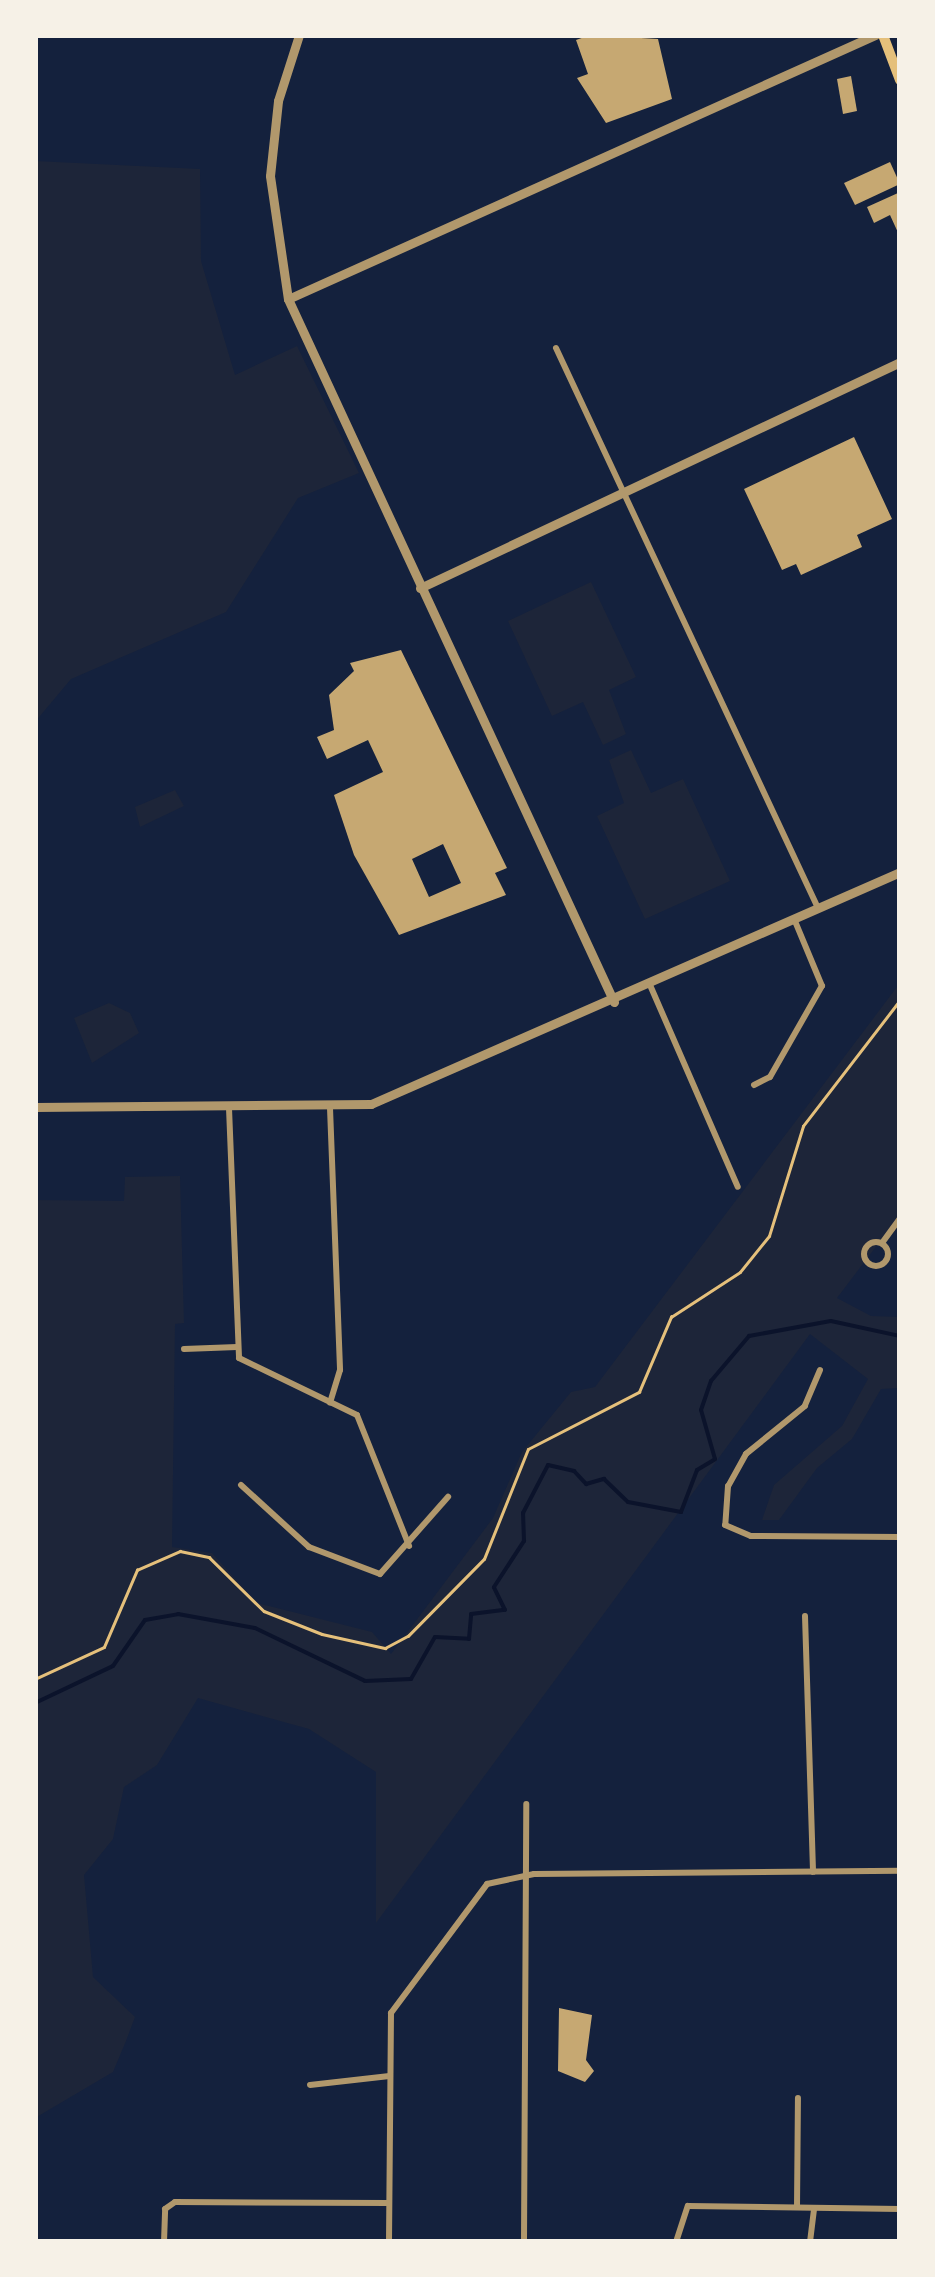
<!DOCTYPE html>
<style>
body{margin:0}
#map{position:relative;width:935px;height:2277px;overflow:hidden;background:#14213d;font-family:"DejaVu Sans",sans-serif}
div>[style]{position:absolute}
.green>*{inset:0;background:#1d2539}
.stream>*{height:4px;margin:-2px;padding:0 2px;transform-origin:2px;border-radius:2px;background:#0b132b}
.building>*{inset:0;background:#c6a872}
.path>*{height:2.5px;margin:-1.25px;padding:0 1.25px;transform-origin:1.25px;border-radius:1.25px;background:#e5c07b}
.minor>*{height:6px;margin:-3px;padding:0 3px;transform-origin:3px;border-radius:3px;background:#b1986c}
.minor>.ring{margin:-3px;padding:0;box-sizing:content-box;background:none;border:6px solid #b1986c;border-radius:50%}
.tertiary>*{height:9px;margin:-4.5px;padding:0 4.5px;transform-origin:4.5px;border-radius:4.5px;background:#b1986c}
.secondary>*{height:10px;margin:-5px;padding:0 5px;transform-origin:5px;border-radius:5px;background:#e5c07b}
span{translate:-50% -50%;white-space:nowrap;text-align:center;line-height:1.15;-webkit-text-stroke:10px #f6f1e7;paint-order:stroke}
.frame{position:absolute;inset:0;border:38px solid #f6f1e7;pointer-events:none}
</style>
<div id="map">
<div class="green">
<div style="clip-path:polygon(35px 161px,200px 169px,201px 261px,235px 375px,297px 346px,359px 473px,298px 498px,226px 612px,71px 679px,35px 722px)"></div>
<div style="clip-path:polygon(591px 582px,636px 677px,609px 690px,626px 734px,603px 745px,583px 702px,552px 716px,508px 621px)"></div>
<div style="clip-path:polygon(631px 750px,651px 793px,683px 779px,730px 881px,645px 919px,597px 816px,624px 803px,609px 760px)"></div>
<div style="clip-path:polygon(175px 790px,184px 806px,140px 827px,135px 807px)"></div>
<div style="clip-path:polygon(900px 983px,900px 1215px,837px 1298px,871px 1316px,900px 1317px,900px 1388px,881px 1389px,852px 1439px,817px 1468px,779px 1520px,762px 1520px,774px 1485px,842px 1426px,868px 1379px,810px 1334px,376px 1923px,376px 1772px,309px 1729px,198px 1698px,157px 1765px,124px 1787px,113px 1839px,84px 1875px,93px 1977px,135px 2017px,126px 2041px,113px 2072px,35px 2118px,35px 1200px,124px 1201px,125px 1177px,180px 1176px,184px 1323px,175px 1324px,172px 1547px,212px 1553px,257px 1603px,372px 1632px,391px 1654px,493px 1518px,522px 1452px,571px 1392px,595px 1387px)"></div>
<div style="clip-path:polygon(109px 1003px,130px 1013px,139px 1033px,92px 1063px,74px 1018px)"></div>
</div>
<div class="stream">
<div style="left:35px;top:1703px;width:86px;rotate:-25.4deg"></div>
<div style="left:113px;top:1666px;width:56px;rotate:-55.2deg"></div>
<div style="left:145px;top:1620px;width:34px;rotate:-10deg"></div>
<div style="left:178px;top:1614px;width:78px;rotate:10.3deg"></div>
<div style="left:255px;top:1628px;width:122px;rotate:25.7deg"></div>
<div style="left:365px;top:1681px;width:46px;rotate:-2.5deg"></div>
<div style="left:411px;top:1679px;width:48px;rotate:-60.3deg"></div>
<div style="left:435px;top:1637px;width:34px;rotate:3deg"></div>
<div style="left:469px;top:1639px;width:25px;rotate:-85deg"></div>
<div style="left:471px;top:1614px;width:34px;rotate:-7deg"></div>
<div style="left:505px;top:1610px;width:25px;rotate:-116deg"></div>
<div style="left:494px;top:1587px;width:55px;rotate:-56.9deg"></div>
<div style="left:524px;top:1541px;width:28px;rotate:-92deg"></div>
<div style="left:523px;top:1513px;width:54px;rotate:-62.5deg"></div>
<div style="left:548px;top:1465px;width:27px;rotate:13deg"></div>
<div style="left:574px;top:1471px;width:18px;rotate:47deg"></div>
<div style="left:586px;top:1484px;width:19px;rotate:-16deg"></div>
<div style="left:604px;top:1479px;width:33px;rotate:44deg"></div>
<div style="left:628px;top:1502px;width:54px;rotate:10.7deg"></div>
<div style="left:681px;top:1512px;width:45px;rotate:-69.1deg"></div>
<div style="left:697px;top:1470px;width:21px;rotate:-31deg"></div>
<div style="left:715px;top:1459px;width:51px;rotate:-105.9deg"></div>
<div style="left:701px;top:1410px;width:31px;rotate:-71deg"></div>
<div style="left:711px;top:1381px;width:59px;rotate:-49.8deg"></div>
<div style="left:749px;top:1336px;width:83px;rotate:-10.4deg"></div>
<div style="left:831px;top:1321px;width:71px;rotate:12.3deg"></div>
</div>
<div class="building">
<div style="clip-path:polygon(590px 35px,658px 39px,672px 99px,606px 123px,577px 78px,588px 74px,576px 40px)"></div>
<div style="clip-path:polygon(851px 76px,857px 111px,843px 114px,837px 79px)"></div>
<div style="clip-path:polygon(890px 162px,900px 184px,855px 205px,844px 183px)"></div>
<div style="clip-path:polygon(898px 193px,900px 197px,900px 237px,890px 215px,874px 223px,867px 207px)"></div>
<div style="clip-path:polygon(854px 437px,892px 519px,857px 535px,862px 547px,801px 575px,796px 564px,782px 570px,744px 489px)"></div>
<div style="clip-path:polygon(evenodd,401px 650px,507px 868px,495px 873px,506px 895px,399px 935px,354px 855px,334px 795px,383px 772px,368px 740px,327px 759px,317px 737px,334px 730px,329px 695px,354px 671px,350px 663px,401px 650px,443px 844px,461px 883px,429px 897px,412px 859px,443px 844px)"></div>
<div style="clip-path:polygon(559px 2008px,592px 2015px,586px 2060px,594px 2071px,585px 2082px,558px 2071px)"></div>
</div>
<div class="path">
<div style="left:35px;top:1679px;width:76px;rotate:-24.9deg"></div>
<div style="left:104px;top:1647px;width:84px;rotate:-66.8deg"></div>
<div style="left:137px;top:1570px;width:47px;rotate:-23.8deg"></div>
<div style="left:180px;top:1551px;width:30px;rotate:12deg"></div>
<div style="left:209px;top:1557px;width:77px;rotate:44.5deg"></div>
<div style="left:264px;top:1611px;width:62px;rotate:21.6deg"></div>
<div style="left:322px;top:1634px;width:65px;rotate:12.5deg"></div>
<div style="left:385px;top:1648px;width:26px;rotate:-28deg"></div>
<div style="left:408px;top:1636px;width:108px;rotate:-45.4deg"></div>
<div style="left:484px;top:1559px;width:118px;rotate:-68.2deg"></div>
<div style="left:528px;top:1449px;width:125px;rotate:-27.2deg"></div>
<div style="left:639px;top:1392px;width:82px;rotate:-66.9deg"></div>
<div style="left:671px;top:1317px;width:82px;rotate:-33.1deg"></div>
<div style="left:740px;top:1272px;width:46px;rotate:-51.1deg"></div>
<div style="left:769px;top:1236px;width:115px;rotate:-72.8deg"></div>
<div style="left:803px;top:1126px;width:159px;rotate:-52.4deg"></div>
</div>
<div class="minor">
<div style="left:556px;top:348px;width:618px;rotate:64.93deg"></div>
<div style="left:650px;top:985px;width:220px;rotate:66.5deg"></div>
<div style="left:754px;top:1085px;width:18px;rotate:-27deg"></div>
<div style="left:770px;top:1077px;width:105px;rotate:-60.3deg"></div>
<div style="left:822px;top:986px;width:70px;rotate:-112.6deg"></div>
<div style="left:229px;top:1108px;width:250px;rotate:87.7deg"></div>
<div style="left:239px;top:1358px;width:131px;rotate:25.8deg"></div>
<div style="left:357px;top:1415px;width:141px;rotate:68.3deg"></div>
<div style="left:330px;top:1108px;width:262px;rotate:87.8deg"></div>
<div style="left:340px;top:1370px;width:34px;rotate:107deg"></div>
<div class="ring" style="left:864px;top:1242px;width:18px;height:18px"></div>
<div style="left:882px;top:1243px;width:31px;rotate:-54deg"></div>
<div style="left:184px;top:1349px;width:53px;rotate:-2.2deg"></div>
<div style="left:820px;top:1370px;width:39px;rotate:113deg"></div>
<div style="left:805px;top:1406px;width:76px;rotate:140.9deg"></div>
<div style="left:746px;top:1454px;width:37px;rotate:119deg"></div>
<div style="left:728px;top:1486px;width:39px;rotate:94deg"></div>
<div style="left:725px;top:1525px;width:28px;rotate:23deg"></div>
<div style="left:751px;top:1536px;width:149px;rotate:0.4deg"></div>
<div style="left:241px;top:1485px;width:92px;rotate:42.4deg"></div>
<div style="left:309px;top:1547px;width:76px;rotate:20.8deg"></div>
<div style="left:380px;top:1574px;width:103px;rotate:-48.6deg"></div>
<div style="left:805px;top:1616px;width:256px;rotate:88.2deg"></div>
<div style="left:310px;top:2085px;width:80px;rotate:-6.5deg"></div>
<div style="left:797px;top:2207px;width:109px;rotate:-89.5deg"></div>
<div style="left:164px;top:2242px;width:33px;rotate:-88deg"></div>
<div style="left:165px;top:2209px;width:12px;rotate:-35deg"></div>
<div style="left:175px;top:2202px;width:214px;rotate:0.3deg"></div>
<div style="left:389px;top:2242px;width:229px;rotate:-89.5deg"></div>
<div style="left:391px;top:2013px;width:161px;rotate:-53.3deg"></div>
<div style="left:487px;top:1884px;width:48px;rotate:-12deg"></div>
<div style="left:534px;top:1874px;width:366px;rotate:-0.5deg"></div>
<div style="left:524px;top:2242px;width:438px;rotate:-89.7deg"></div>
<div style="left:676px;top:2242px;width:38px;rotate:-72deg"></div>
<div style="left:688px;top:2206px;width:212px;rotate:0.8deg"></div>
<div style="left:810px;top:2242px;width:34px;rotate:-83deg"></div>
</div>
<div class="tertiary">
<div style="left:299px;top:35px;width:69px;rotate:107.7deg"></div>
<div style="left:278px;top:101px;width:75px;rotate:96.1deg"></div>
<div style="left:270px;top:176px;width:124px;rotate:81.7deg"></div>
<div style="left:288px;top:299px;width:775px;rotate:65.12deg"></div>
<div style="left:288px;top:299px;width:644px;rotate:-24.22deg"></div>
<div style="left:420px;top:588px;width:531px;rotate:-25.21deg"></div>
<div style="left:35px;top:1107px;width:336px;rotate:-0.5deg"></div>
<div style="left:371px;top:1104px;width:578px;rotate:-23.68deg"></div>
</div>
<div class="secondary">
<div style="left:883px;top:35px;width:48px;rotate:69.3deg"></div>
</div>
<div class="frame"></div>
</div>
